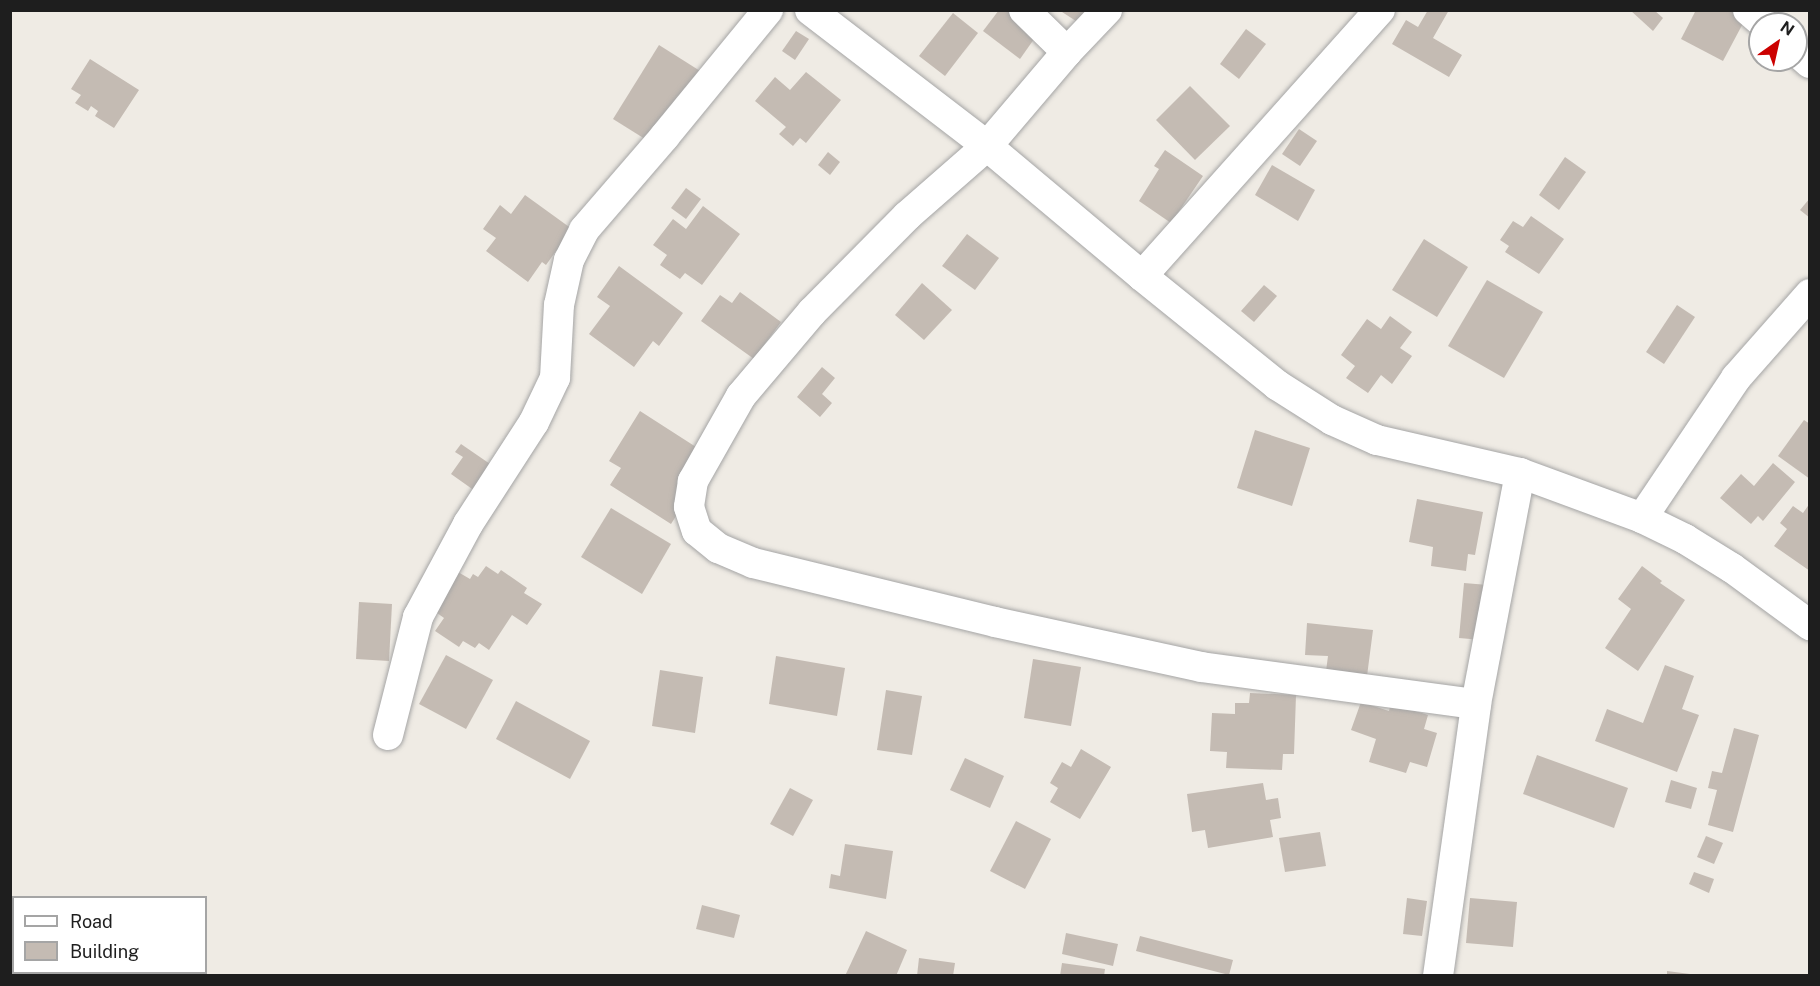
<!DOCTYPE html>
<style>
body{margin:0}
#map{position:relative;width:1820px;height:986px;overflow:hidden;background:#efebe4;font-family:"Public Sans",sans-serif}
div>[style]{position:absolute}
.building>*{inset:0;background:#c4bbb3}
.roads{filter:drop-shadow(0 0 2px #a5a5a5) drop-shadow(0 0 2px #a5a5a5)}
.street>*{height:30px;margin:-15px;padding:0 15px;transform-origin:15px;border-radius:15px;background:#fff}
span{translate:-50% -50%;white-space:nowrap;text-align:center;line-height:1.15;-webkit-text-stroke:4.5px #fff;paint-order:stroke}
.frame{position:absolute;inset:0;border:12px solid #1e1e1e;pointer-events:none}
.legend{position:absolute;left:12px;top:896px;width:195px;height:78px;box-sizing:border-box;background:#fff;border:2px solid #a5a5a5;margin:0;padding:8px 10px;list-style:none;font-size:18px;color:#1e1e1e}
.legend li{display:flex;align-items:center;gap:12px;height:30px}
.legend b{width:30px;border:2px solid #a5a5a5}
.north{position:absolute;left:1748px;top:12px;width:60px;height:60px;box-sizing:border-box;background:#fff;border:2px solid #a5a5a5;border-radius:50%;rotate:34deg;font-size:16px;font-weight:700;line-height:24px;text-align:center;color:#1e1e1e}
.north::after{content:'';display:block;margin:auto;width:21px;height:27px;background:#cc0100;clip-path:polygon(50% 0,100% 100%,50% 72%,0 100%)}
</style>
<div id="map">
<div class="building">
<div style="clip-path:polygon(999px 10px,1011px 10px,1039px 32px,1020px 59px,983px 31px)"></div>
<div style="clip-path:polygon(1059px 10px,1087px 10px,1079px 23px)"></div>
<div style="clip-path:polygon(1428px 10px,1449px 10px,1433px 38px,1462px 55px,1449px 77px,1392px 44px,1406px 20px,1418px 27px)"></div>
<div style="clip-path:polygon(1630px 10px,1654px 10px,1663px 18px,1653px 31px)"></div>
<div style="clip-path:polygon(1696px 10px,1749px 12px,1723px 61px,1681px 39px)"></div>
<div style="clip-path:polygon(953px 13px,978px 33px,945px 76px,919px 56px)"></div>
<div style="clip-path:polygon(1246px 29px,1266px 44px,1239px 79px,1220px 64px)"></div>
<div style="clip-path:polygon(796px 31px,809px 39px,795px 60px,782px 51px)"></div>
<div style="clip-path:polygon(659px 45px,716px 81px,669px 154px,613px 119px)"></div>
<div style="clip-path:polygon(90px 59px,139px 90px,114px 128px,95px 116px,98px 111px,91px 106px,88px 111px,75px 103px,81px 95px,71px 89px)"></div>
<div style="clip-path:polygon(806px 72px,841px 100px,806px 143px,800px 138px,793px 146px,779px 134px,786px 127px,755px 101px,775px 77px,790px 90px)"></div>
<div style="clip-path:polygon(1190px 86px,1230px 126px,1195px 160px,1156px 120px)"></div>
<div style="clip-path:polygon(1299px 129px,1317px 141px,1300px 166px,1282px 154px)"></div>
<div style="clip-path:polygon(1165px 150px,1203px 176px,1171px 223px,1139px 201px,1159px 169px,1154px 166px)"></div>
<div style="clip-path:polygon(828px 152px,840px 162px,830px 175px,818px 165px)"></div>
<div style="clip-path:polygon(1565px 157px,1586px 172px,1559px 210px,1539px 195px)"></div>
<div style="clip-path:polygon(1272px 165px,1315px 190px,1298px 221px,1255px 195px)"></div>
<div style="clip-path:polygon(686px 188px,701px 199px,686px 219px,671px 208px)"></div>
<div style="clip-path:polygon(525px 195px,572px 229px,546px 265px,542px 262px,528px 282px,486px 251px,496px 238px,483px 229px,500px 205px,511px 214px)"></div>
<div style="clip-path:polygon(1810px 198px,1810px 218px,1800px 210px)"></div>
<div style="clip-path:polygon(703px 206px,740px 234px,702px 285px,685px 273px,680px 279px,660px 265px,667px 255px,653px 245px,673px 219px,686px 229px)"></div>
<div style="clip-path:polygon(1531px 216px,1564px 239px,1539px 274px,1505px 252px,1509px 246px,1500px 240px,1513px 221px,1523px 227px)"></div>
<div style="clip-path:polygon(967px 234px,999px 258px,975px 290px,942px 266px)"></div>
<div style="clip-path:polygon(1424px 239px,1468px 267px,1437px 317px,1392px 290px)"></div>
<div style="clip-path:polygon(619px 266px,683px 313px,659px 346px,653px 341px,634px 367px,589px 334px,610px 306px,597px 297px)"></div>
<div style="clip-path:polygon(1487px 280px,1543px 312px,1504px 378px,1448px 346px)"></div>
<div style="clip-path:polygon(922px 283px,952px 310px,924px 340px,895px 315px)"></div>
<div style="clip-path:polygon(1264px 285px,1277px 296px,1254px 322px,1241px 311px)"></div>
<div style="clip-path:polygon(740px 292px,781px 322px,754px 359px,701px 321px,720px 295px,732px 303px)"></div>
<div style="clip-path:polygon(1677px 305px,1695px 317px,1664px 364px,1646px 352px)"></div>
<div style="clip-path:polygon(1390px 316px,1412px 332px,1400px 348px,1412px 356px,1392px 384px,1381px 375px,1368px 393px,1346px 378px,1355px 366px,1341px 355px,1367px 319px,1381px 329px)"></div>
<div style="clip-path:polygon(822px 367px,835px 378px,822px 394px,832px 403px,820px 417px,797px 397px)"></div>
<div style="clip-path:polygon(640px 411px,696px 447px,709px 464px,671px 524px,610px 485px,621px 468px,609px 461px)"></div>
<div style="clip-path:polygon(1804px 420px,1810px 424px,1810px 479px,1778px 456px)"></div>
<div style="clip-path:polygon(1255px 430px,1310px 448px,1292px 506px,1237px 488px)"></div>
<div style="clip-path:polygon(461px 444px,493px 466px,475px 491px,451px 474px,463px 457px,455px 452px)"></div>
<div style="clip-path:polygon(1773px 463px,1795px 482px,1763px 521px,1758px 516px,1751px 524px,1720px 498px,1741px 474px,1754px 486px)"></div>
<div style="clip-path:polygon(1417px 499px,1483px 512px,1475px 555px,1468px 554px,1466px 571px,1431px 566px,1433px 547px,1409px 542px)"></div>
<div style="clip-path:polygon(1810px 503px,1810px 571px,1774px 546px,1787px 529px,1780px 523px,1793px 506px,1803px 513px)"></div>
<div style="clip-path:polygon(611px 508px,671px 544px,642px 594px,581px 557px)"></div>
<div style="clip-path:polygon(486px 566px,498px 574px,501px 570px,527px 588px,524px 593px,542px 604px,527px 625px,512px 615px,489px 650px,479px 643px,475px 648px,463px 641px,459px 647px,435px 631px,444px 618px,433px 610px,458px 572px,470px 579px,473px 574px,478px 577px)"></div>
<div style="clip-path:polygon(1642px 566px,1662px 581px,1660px 583px,1685px 600px,1638px 671px,1605px 648px,1631px 609px,1618px 599px)"></div>
<div style="clip-path:polygon(1464px 583px,1488px 585px,1482px 640px,1459px 638px)"></div>
<div style="clip-path:polygon(359px 602px,392px 604px,389px 661px,356px 659px)"></div>
<div style="clip-path:polygon(1307px 623px,1373px 630px,1367px 676px,1326px 671px,1328px 656px,1305px 655px)"></div>
<div style="clip-path:polygon(446px 655px,493px 680px,466px 729px,419px 704px)"></div>
<div style="clip-path:polygon(776px 656px,845px 668px,837px 716px,769px 704px)"></div>
<div style="clip-path:polygon(1033px 659px,1081px 667px,1071px 726px,1024px 718px)"></div>
<div style="clip-path:polygon(1665px 665px,1694px 676px,1682px 709px,1699px 715px,1677px 772px,1595px 741px,1607px 709px,1643px 723px)"></div>
<div style="clip-path:polygon(660px 670px,703px 677px,695px 733px,652px 726px)"></div>
<div style="clip-path:polygon(886px 690px,922px 696px,912px 755px,877px 750px)"></div>
<div style="clip-path:polygon(1250px 693px,1296px 695px,1294px 754px,1283px 754px,1282px 770px,1226px 768px,1227px 752px,1210px 751px,1212px 713px,1235px 714px,1235px 703px,1249px 703px)"></div>
<div style="clip-path:polygon(516px 701px,590px 741px,570px 779px,496px 739px)"></div>
<div style="clip-path:polygon(1361px 702px,1389px 711px,1391px 703px,1428px 715px,1424px 729px,1437px 733px,1427px 767px,1410px 762px,1406px 773px,1369px 762px,1376px 739px,1351px 730px)"></div>
<div style="clip-path:polygon(1734px 728px,1759px 735px,1733px 832px,1708px 825px,1717px 790px,1708px 788px,1712px 771px,1722px 773px)"></div>
<div style="clip-path:polygon(1081px 749px,1111px 767px,1080px 819px,1050px 802px,1058px 788px,1050px 783px,1062px 762px,1071px 767px)"></div>
<div style="clip-path:polygon(1537px 755px,1628px 788px,1614px 828px,1523px 794px)"></div>
<div style="clip-path:polygon(965px 758px,1004px 776px,990px 808px,950px 790px)"></div>
<div style="clip-path:polygon(1671px 780px,1697px 788px,1691px 809px,1665px 802px)"></div>
<div style="clip-path:polygon(1263px 783px,1266px 800px,1278px 798px,1281px 818px,1270px 820px,1273px 837px,1208px 848px,1205px 830px,1192px 832px,1187px 794px)"></div>
<div style="clip-path:polygon(790px 788px,813px 800px,793px 836px,770px 824px)"></div>
<div style="clip-path:polygon(1016px 821px,1051px 839px,1025px 889px,990px 871px)"></div>
<div style="clip-path:polygon(1320px 832px,1326px 866px,1285px 872px,1279px 838px)"></div>
<div style="clip-path:polygon(1706px 836px,1723px 843px,1714px 864px,1697px 857px)"></div>
<div style="clip-path:polygon(845px 844px,893px 851px,886px 899px,829px 888px,831px 874px,840px 876px)"></div>
<div style="clip-path:polygon(1694px 872px,1714px 879px,1709px 893px,1689px 884px)"></div>
<div style="clip-path:polygon(1407px 898px,1427px 901px,1422px 936px,1403px 934px)"></div>
<div style="clip-path:polygon(1470px 898px,1517px 902px,1513px 947px,1466px 943px)"></div>
<div style="clip-path:polygon(702px 905px,740px 915px,734px 938px,696px 929px)"></div>
<div style="clip-path:polygon(866px 931px,907px 950px,896px 976px,845px 976px)"></div>
<div style="clip-path:polygon(1066px 933px,1118px 944px,1113px 966px,1062px 954px)"></div>
<div style="clip-path:polygon(1140px 936px,1233px 960px,1229px 975px,1136px 951px)"></div>
<div style="clip-path:polygon(919px 958px,955px 963px,953px 976px,917px 976px)"></div>
<div style="clip-path:polygon(1062px 963px,1105px 969px,1104px 976px,1060px 976px)"></div>
<div style="clip-path:polygon(1667px 971px,1690px 974px,1690px 976px,1667px 976px)"></div>
</div>
<div class="roads">
<div class="street">
<div style="left:810px;top:10px;width:223px;rotate:37.5deg"></div>
<div style="left:987px;top:146px;width:202px;rotate:40deg"></div>
<div style="left:1142px;top:276px;width:174px;rotate:38.9deg"></div>
<div style="left:1277px;top:385px;width:65px;rotate:32.5deg"></div>
<div style="left:1332px;top:420px;width:49px;rotate:24deg"></div>
<div style="left:1377px;top:440px;width:147px;rotate:13deg"></div>
<div style="left:1520px;top:473px;width:130px;rotate:20.2deg"></div>
<div style="left:1642px;top:518px;width:48px;rotate:26deg"></div>
<div style="left:1685px;top:539px;width:55px;rotate:31.7deg"></div>
<div style="left:1732px;top:568px;width:97px;rotate:36.2deg"></div>
<div style="left:1024px;top:10px;width:60px;rotate:44.3deg"></div>
<div style="left:1107px;top:10px;width:58px;rotate:133.6deg"></div>
<div style="left:1067px;top:52px;width:123px;rotate:130.4deg"></div>
<div style="left:987px;top:146px;width:106px;rotate:138.8deg"></div>
<div style="left:907px;top:216px;width:135px;rotate:134.7deg"></div>
<div style="left:812px;top:312px;width:110px;rotate:130.2deg"></div>
<div style="left:741px;top:396px;width:98px;rotate:119.5deg"></div>
<div style="left:693px;top:481px;width:26px;rotate:99deg"></div>
<div style="left:689px;top:507px;width:25px;rotate:72deg"></div>
<div style="left:697px;top:531px;width:27px;rotate:39deg"></div>
<div style="left:718px;top:548px;width:38px;rotate:23deg"></div>
<div style="left:753px;top:563px;width:249px;rotate:13.7deg"></div>
<div style="left:995px;top:622px;width:211px;rotate:12.3deg"></div>
<div style="left:1201px;top:667px;width:277px;rotate:7.7deg"></div>
<div style="left:1748px;top:10px;width:21px;rotate:41deg"></div>
<div style="left:1796px;top:51px;width:18px;rotate:41deg"></div>
<div style="left:1142px;top:276px;width:357px;rotate:-48.2deg"></div>
<div style="left:1642px;top:518px;width:169px;rotate:-56.1deg"></div>
<div style="left:1736px;top:378px;width:112px;rotate:-48.6deg"></div>
<div style="left:388px;top:735px;width:122px;rotate:-75.7deg"></div>
<div style="left:418px;top:617px;width:106px;rotate:-61.7deg"></div>
<div style="left:468px;top:524px;width:121px;rotate:-57.1deg"></div>
<div style="left:534px;top:422px;width:49px;rotate:-64.5deg"></div>
<div style="left:555px;top:378px;width:73px;rotate:-86.9deg"></div>
<div style="left:559px;top:305px;width:46px;rotate:-77.5deg"></div>
<div style="left:569px;top:260px;width:34px;rotate:-63deg"></div>
<div style="left:584px;top:230px;width:124px;rotate:-49.2deg"></div>
<div style="left:665px;top:136px;width:163px;rotate:-50.7deg"></div>
<div style="left:1438px;top:976px;width:275px;rotate:-82deg"></div>
<div style="left:1476px;top:704px;width:235px;rotate:-79.2deg"></div>
</div>
</div>
<div class="frame"></div>
<ul class="legend">
<li><b style="height:8px;background:#fff"></b>Road</li>
<li><b style="height:16px;background:#c4bbb3"></b>Building</li>
</ul>
<div class="north">N</div>
</div>
